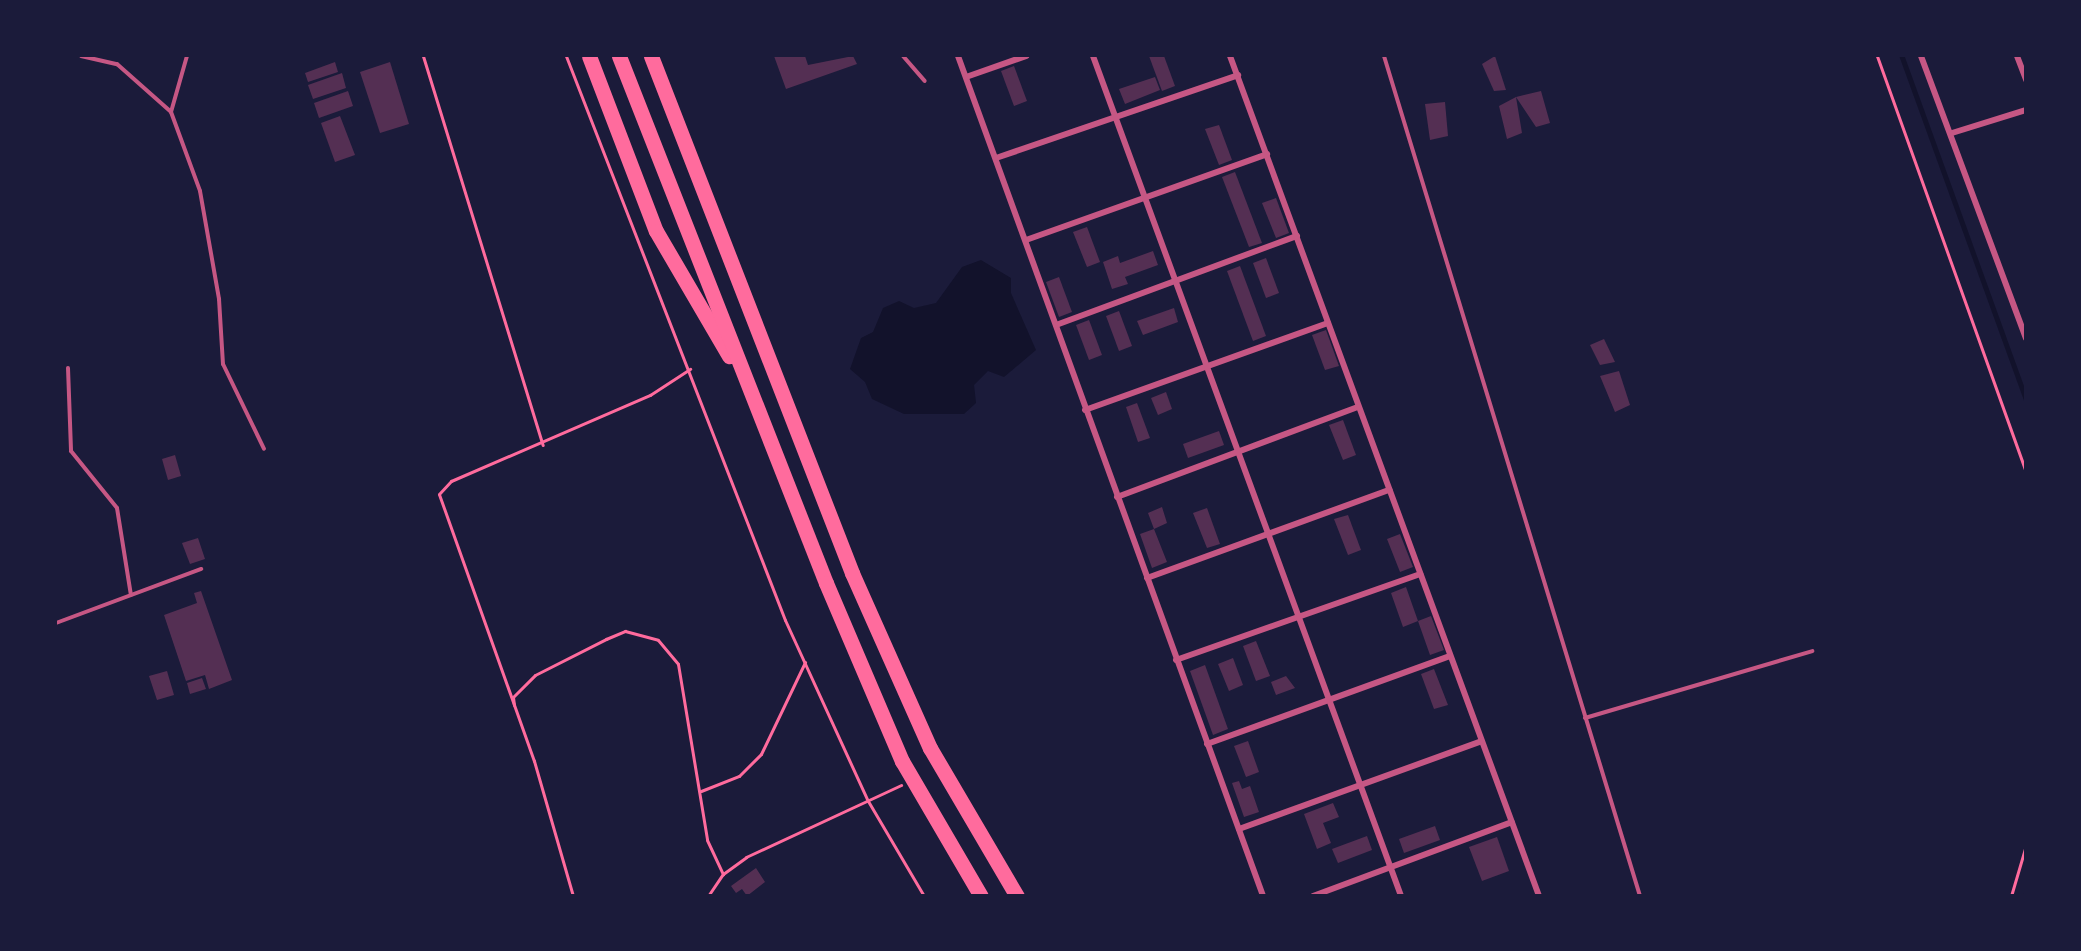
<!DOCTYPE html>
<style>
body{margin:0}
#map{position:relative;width:2081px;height:951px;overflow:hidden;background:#1b1b3a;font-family:Overpass,sans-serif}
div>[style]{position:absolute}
.water>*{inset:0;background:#12122b}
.stream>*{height:4.5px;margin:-2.25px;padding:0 2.25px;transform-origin:2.25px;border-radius:2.25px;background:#12122b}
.building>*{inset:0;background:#542f53}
.path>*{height:3px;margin:-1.5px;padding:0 1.5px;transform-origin:1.5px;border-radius:1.5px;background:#ff6b9d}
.service>*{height:4px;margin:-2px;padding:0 2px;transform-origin:2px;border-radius:2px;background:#c65784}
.minor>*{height:6px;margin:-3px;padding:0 3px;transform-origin:3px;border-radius:3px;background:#c65784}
.motorway>*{height:15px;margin:-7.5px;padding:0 7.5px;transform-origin:7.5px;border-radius:7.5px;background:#ff6b9d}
span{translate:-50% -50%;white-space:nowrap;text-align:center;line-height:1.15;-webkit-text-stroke:5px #1b1b3a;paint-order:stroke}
.frame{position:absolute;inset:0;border:57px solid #1b1b3a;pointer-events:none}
</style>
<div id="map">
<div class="water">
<div style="clip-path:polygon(981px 260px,1011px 278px,1011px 293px,1036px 350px,1004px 377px,988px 371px,974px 385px,976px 403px,964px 414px,904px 414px,872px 399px,865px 382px,850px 369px,861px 338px,873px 332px,883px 308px,899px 301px,914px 308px,936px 303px,962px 267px)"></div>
</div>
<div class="stream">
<div style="left:1902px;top:56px;width:365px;rotate:70.1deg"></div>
<div style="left:2025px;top:896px;width:2px;rotate:-63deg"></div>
</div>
<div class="building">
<div style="clip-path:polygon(774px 56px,805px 56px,808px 65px,853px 56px,857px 64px,786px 89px)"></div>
<div style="clip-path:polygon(1149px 56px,1164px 56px,1175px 86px,1162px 91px)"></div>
<div style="clip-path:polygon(1495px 56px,1506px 90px,1494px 91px,1482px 64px)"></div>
<div style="clip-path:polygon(335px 62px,338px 72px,308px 82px,305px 73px)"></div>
<div style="clip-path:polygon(390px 62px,409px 124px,380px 133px,360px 72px)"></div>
<div style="clip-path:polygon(1014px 66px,1027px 101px,1014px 106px,1001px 71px)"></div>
<div style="clip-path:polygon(342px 73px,346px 88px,313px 99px,308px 85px)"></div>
<div style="clip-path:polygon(1155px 77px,1160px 90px,1125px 104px,1119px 89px)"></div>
<div style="clip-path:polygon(348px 91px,353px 106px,319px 118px,314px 103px)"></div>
<div style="clip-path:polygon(1541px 91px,1550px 123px,1536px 127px,1516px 97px,1522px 133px,1507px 139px,1499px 106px,1516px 97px)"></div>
<div style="clip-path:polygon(1445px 102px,1448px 136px,1430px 140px,1425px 104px)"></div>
<div style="clip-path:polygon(340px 116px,355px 155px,335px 162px,321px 123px)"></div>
<div style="clip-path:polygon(1219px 125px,1232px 160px,1219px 165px,1205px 129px)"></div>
<div style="clip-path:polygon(1235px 172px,1262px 243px,1249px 247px,1222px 177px)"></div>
<div style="clip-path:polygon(1276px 198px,1289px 233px,1276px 238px,1262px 203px)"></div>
<div style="clip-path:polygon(1087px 227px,1100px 262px,1087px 267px,1073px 232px)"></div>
<div style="clip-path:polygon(1153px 251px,1158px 265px,1125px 277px,1128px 284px,1112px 289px,1103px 262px,1118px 256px,1120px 263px)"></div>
<div style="clip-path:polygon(1266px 258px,1279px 293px,1266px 298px,1253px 263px)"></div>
<div style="clip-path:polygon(1240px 266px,1266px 336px,1253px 341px,1227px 271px)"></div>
<div style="clip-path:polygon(1059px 277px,1072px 312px,1059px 317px,1046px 282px)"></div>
<div style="clip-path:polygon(1174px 308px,1178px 322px,1143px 335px,1137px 321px)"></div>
<div style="clip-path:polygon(1119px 311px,1132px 346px,1119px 351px,1106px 316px)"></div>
<div style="clip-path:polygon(1089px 320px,1102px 355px,1089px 360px,1076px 325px)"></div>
<div style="clip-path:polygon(1326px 330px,1339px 366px,1325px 370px,1312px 335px)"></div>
<div style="clip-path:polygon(1604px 339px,1615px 362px,1600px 365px,1590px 345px)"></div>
<div style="clip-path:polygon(1619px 371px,1630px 405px,1615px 412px,1600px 376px)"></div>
<div style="clip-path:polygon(1166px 392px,1172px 409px,1158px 415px,1151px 398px)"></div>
<div style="clip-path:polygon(1137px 403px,1150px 438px,1138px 442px,1126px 407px)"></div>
<div style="clip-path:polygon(1343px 420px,1356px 455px,1343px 460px,1329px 425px)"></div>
<div style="clip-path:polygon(1219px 431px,1224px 445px,1188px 458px,1183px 444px)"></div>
<div style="clip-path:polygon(175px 455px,181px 476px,168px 480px,162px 459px)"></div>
<div style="clip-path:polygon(1162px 507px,1167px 523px,1154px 529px,1167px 562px,1152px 568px,1140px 534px,1154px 529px,1148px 513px)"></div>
<div style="clip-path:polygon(1207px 508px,1220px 544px,1207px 548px,1193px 513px)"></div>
<div style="clip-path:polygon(1348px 515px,1361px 550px,1348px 555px,1334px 519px)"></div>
<div style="clip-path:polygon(1400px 534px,1413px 567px,1400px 572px,1387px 539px)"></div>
<div style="clip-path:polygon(198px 538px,205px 559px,190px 564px,182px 543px)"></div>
<div style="clip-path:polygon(1406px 587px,1418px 621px,1431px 616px,1444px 650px,1430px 655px,1418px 621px,1403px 627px,1391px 593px)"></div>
<div style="clip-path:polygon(201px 591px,232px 680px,209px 689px,205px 675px,186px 681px,164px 615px,197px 603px,194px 593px)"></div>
<div style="clip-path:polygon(1256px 641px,1270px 676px,1256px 681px,1243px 646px)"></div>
<div style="clip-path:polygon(1233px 658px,1243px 685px,1229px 691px,1218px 664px)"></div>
<div style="clip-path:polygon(1205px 665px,1228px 729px,1213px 735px,1190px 671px)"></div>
<div style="clip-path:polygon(1434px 669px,1448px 705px,1434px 709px,1421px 674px)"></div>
<div style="clip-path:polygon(167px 671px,174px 695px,157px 700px,149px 676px)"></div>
<div style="clip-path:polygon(1286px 676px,1295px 688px,1276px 695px,1271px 682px)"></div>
<div style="clip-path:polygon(202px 678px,206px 689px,190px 694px,187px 683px)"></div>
<div style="clip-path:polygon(1248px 741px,1259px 772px,1246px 777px,1234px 746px)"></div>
<div style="clip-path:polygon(1239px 781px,1242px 789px,1250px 786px,1259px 812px,1244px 817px,1232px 783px)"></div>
<div style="clip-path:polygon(1333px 803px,1339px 817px,1323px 823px,1331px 843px,1317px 849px,1304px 814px)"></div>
<div style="clip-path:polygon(1435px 826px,1440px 840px,1404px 853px,1399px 839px)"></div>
<div style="clip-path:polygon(1367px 836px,1372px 850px,1338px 863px,1332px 849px)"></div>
<div style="clip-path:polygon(1497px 837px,1509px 871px,1482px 881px,1469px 847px)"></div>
<div style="clip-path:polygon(756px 868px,765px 882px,747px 896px,742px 889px,736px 893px,731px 886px)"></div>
</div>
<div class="path">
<div style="left:423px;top:56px;width:407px;rotate:72.9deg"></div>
<div style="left:566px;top:56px;width:605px;rotate:68.78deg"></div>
<div style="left:785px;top:620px;width:199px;rotate:65.4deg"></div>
<div style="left:868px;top:801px;width:110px;rotate:59.5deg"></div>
<div style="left:1877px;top:56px;width:442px;rotate:70.3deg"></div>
<div style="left:514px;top:705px;width:8px;rotate:-97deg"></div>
<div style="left:513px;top:697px;width:31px;rotate:-45deg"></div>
<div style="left:535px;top:675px;width:80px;rotate:-26.9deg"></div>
<div style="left:606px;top:639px;width:21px;rotate:-23deg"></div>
<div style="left:625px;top:631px;width:34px;rotate:15deg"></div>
<div style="left:658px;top:640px;width:31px;rotate:50deg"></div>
<div style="left:678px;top:664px;width:178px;rotate:80.6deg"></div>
<div style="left:707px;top:840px;width:38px;rotate:65deg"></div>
<div style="left:701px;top:791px;width:41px;rotate:-21.5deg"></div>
<div style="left:739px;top:776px;width:31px;rotate:-45deg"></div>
<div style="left:761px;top:754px;width:102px;rotate:-64.4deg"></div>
<div style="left:573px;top:896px;width:141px;rotate:-106.1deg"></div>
<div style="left:534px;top:761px;width:283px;rotate:-109.6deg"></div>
<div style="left:439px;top:494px;width:18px;rotate:-47deg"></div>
<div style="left:451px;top:481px;width:217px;rotate:-23.4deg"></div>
<div style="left:650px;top:395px;width:48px;rotate:-33deg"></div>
<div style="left:708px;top:896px;width:27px;rotate:-56deg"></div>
<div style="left:723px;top:874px;width:29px;rotate:-36deg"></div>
<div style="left:746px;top:857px;width:171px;rotate:-24.9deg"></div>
<div style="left:2011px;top:896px;width:53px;rotate:-73.6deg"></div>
</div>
<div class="service">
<div style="left:81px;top:56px;width:37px;rotate:13deg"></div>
<div style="left:117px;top:64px;width:72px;rotate:41.6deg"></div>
<div style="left:171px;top:112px;width:84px;rotate:69.8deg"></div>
<div style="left:200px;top:191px;width:110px;rotate:80deg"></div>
<div style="left:219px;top:299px;width:65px;rotate:86.5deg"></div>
<div style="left:223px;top:364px;width:94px;rotate:64.2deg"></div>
<div style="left:903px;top:56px;width:33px;rotate:49deg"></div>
<div style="left:1384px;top:56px;width:878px;rotate:73.05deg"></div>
<div style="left:171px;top:112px;width:58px;rotate:-74.1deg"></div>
<div style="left:68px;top:368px;width:83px;rotate:87.9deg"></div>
<div style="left:71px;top:451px;width:73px;rotate:51.1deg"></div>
<div style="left:117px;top:508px;width:88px;rotate:80.9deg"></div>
<div style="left:56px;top:623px;width:155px;rotate:-20.4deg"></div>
<div style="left:1585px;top:718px;width:237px;rotate:-16.4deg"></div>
</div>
<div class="minor">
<div style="left:958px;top:56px;width:894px;rotate:70.04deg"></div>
<div style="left:1093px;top:56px;width:895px;rotate:69.86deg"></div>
<div style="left:1230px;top:56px;width:895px;rotate:69.8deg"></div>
<div style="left:1921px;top:56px;width:301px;rotate:69.6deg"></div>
<div style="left:2017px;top:56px;width:26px;rotate:69deg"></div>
<div style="left:966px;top:77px;width:64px;rotate:-19.3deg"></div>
<div style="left:1952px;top:133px;width:77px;rotate:-17.3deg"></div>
<div style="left:996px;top:158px;width:256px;rotate:-18.9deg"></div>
<div style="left:1026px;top:240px;width:256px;rotate:-19.6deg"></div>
<div style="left:1056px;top:325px;width:257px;rotate:-20.3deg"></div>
<div style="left:1085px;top:410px;width:258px;rotate:-19.7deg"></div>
<div style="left:1117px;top:497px;width:257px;rotate:-20.5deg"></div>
<div style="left:1147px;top:578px;width:258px;rotate:-20deg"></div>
<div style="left:1176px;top:660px;width:259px;rotate:-19.4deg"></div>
<div style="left:1207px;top:744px;width:258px;rotate:-19.9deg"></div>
<div style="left:1239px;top:829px;width:258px;rotate:-19.9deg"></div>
<div style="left:1313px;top:896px;width:212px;rotate:-20.4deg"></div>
</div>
<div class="motorway">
<div style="left:589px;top:56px;width:187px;rotate:69.1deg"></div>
<div style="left:656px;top:231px;width:145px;rotate:59.7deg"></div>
<div style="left:619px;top:56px;width:566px;rotate:68.56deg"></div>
<div style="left:826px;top:583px;width:194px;rotate:66.9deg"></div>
<div style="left:902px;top:761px;width:156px;rotate:59.7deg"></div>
<div style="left:651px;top:56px;width:555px;rotate:68.75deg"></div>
<div style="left:852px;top:573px;width:192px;rotate:66deg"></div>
<div style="left:930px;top:748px;width:172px;rotate:59.6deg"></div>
</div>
<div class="frame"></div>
</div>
